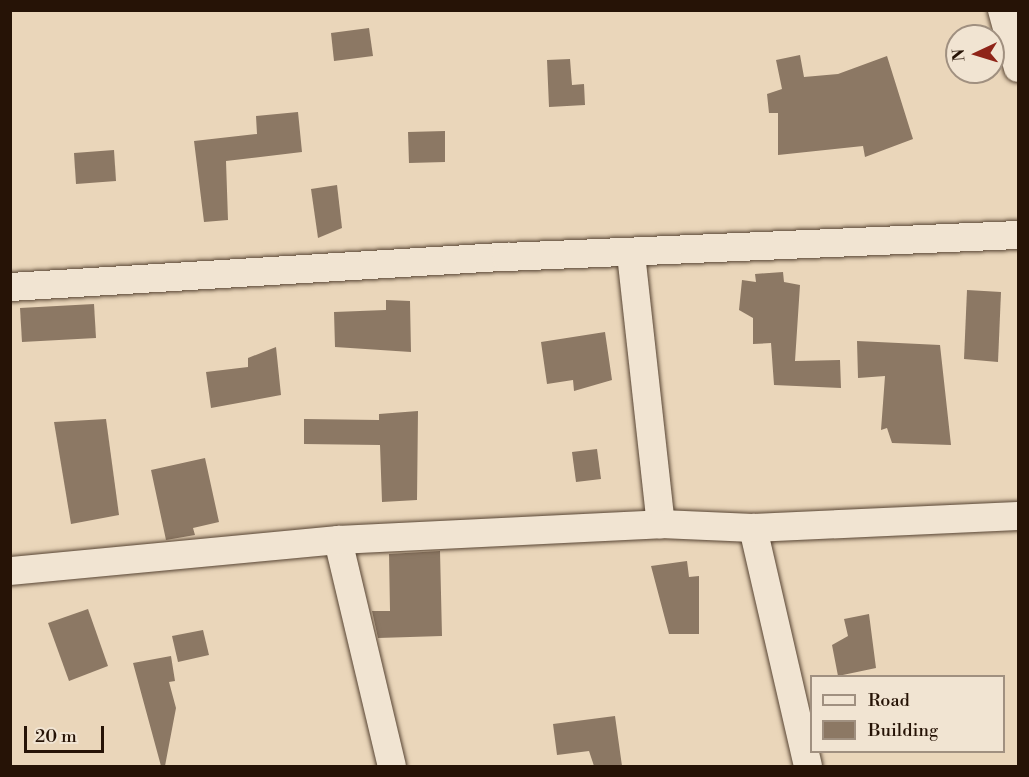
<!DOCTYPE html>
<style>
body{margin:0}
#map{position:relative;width:1029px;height:777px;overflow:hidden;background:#ead6ba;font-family:"Libre Bodoni",serif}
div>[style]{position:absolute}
.building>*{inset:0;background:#8c7864}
.roads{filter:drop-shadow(0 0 2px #574433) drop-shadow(0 0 2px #574433)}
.street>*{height:28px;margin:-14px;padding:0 14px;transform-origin:14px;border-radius:14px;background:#f1e4d2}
span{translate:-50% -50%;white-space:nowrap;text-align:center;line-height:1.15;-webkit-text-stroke:6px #f1e4d2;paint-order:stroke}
.frame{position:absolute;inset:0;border:12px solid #261306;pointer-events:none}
.legend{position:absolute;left:810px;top:675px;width:195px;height:78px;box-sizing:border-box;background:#f1e4d2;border:2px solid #a09080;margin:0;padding:8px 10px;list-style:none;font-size:18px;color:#261306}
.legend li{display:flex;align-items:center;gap:12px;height:30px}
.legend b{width:30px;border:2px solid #a09080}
.north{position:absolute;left:945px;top:24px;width:60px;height:60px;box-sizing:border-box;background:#f1e4d2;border:2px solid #a09080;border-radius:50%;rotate:266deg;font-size:16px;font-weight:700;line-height:24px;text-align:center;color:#261306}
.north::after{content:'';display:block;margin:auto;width:21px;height:27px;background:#8f2418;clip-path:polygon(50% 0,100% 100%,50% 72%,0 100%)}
.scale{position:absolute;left:24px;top:726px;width:80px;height:27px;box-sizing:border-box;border:3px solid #261306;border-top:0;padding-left:8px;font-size:18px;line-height:21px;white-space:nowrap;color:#261306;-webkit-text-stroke:4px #f1e4d2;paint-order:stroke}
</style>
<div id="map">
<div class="building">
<div style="clip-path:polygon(369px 28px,373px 56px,334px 61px,331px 33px)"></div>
<div style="clip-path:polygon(800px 55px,804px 77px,838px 74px,887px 56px,913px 139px,865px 157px,863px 146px,778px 155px,778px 113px,769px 113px,767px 94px,782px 89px,776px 60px)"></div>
<div style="clip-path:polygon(570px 59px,572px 85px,584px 84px,585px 105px,549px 107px,547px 60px)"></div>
<div style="clip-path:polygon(298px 112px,302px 152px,226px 161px,228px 220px,204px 222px,194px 141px,257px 134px,256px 116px)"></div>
<div style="clip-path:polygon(445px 131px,445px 162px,409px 163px,408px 132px)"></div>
<div style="clip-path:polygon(114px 150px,116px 181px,76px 184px,74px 153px)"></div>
<div style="clip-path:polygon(337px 185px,342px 228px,318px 238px,311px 189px)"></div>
<div style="clip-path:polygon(783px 272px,784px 282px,800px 285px,795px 361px,840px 360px,841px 388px,774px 385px,771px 343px,753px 344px,753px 318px,739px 310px,742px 280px,756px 282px,755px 274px)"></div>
<div style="clip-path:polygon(967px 290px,1001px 292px,998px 362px,964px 359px)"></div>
<div style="clip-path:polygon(386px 300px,410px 301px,411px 352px,335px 347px,334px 312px,386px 310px)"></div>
<div style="clip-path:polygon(94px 304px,96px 338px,22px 342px,20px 308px)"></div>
<div style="clip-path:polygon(605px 332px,612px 380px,574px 391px,573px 380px,547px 384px,541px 342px)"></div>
<div style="clip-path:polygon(857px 341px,940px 345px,951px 445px,892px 443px,887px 428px,881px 430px,885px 376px,858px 378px)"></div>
<div style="clip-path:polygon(276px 347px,281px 395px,211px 408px,206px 372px,248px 367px,248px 358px)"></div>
<div style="clip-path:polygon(418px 411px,417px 500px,382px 502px,380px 445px,304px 444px,304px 419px,379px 420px,379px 414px)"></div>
<div style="clip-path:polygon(106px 419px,119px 515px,71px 524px,54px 422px)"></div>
<div style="clip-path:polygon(597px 449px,601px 479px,576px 482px,572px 452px)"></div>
<div style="clip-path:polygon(205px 458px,219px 522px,193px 528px,195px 535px,166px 540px,151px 470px)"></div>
<div style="clip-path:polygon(440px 551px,442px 636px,378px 638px,372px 611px,390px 611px,389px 554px)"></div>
<div style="clip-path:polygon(687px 561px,689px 577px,699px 576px,699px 634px,669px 634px,651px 566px)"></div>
<div style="clip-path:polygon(88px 609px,108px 666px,69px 681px,48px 623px)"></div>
<div style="clip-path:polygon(869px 614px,876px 668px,838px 676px,832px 645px,848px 636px,844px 619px)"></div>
<div style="clip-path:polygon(203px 630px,209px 655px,178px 662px,172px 636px)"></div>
<div style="clip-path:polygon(171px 656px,175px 681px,169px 682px,176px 708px,165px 766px,161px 766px,133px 663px)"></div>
<div style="clip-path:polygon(615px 716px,622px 766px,594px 766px,589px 751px,557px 755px,553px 724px)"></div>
</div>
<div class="roads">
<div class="street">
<div style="left:1002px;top:10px;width:60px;rotate:74.6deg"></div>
<div style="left:631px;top:254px;width:272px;rotate:83.7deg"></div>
<div style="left:10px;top:287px;width:497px;rotate:-3.5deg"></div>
<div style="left:506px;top:257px;width:512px;rotate:-2.46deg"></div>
<div style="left:753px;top:528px;width:244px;rotate:77deg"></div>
<div style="left:338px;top:540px;width:232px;rotate:76.6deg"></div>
<div style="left:10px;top:571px;width:329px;rotate:-5.4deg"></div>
<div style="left:338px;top:540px;width:323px;rotate:-2.8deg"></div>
<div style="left:661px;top:524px;width:92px;rotate:2.5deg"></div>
<div style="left:753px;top:528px;width:265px;rotate:-2.6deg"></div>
</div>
</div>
<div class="frame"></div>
<ul class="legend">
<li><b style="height:8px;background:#f1e4d2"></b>Road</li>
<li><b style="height:16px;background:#8c7864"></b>Building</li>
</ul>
<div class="north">N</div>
<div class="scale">20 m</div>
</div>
